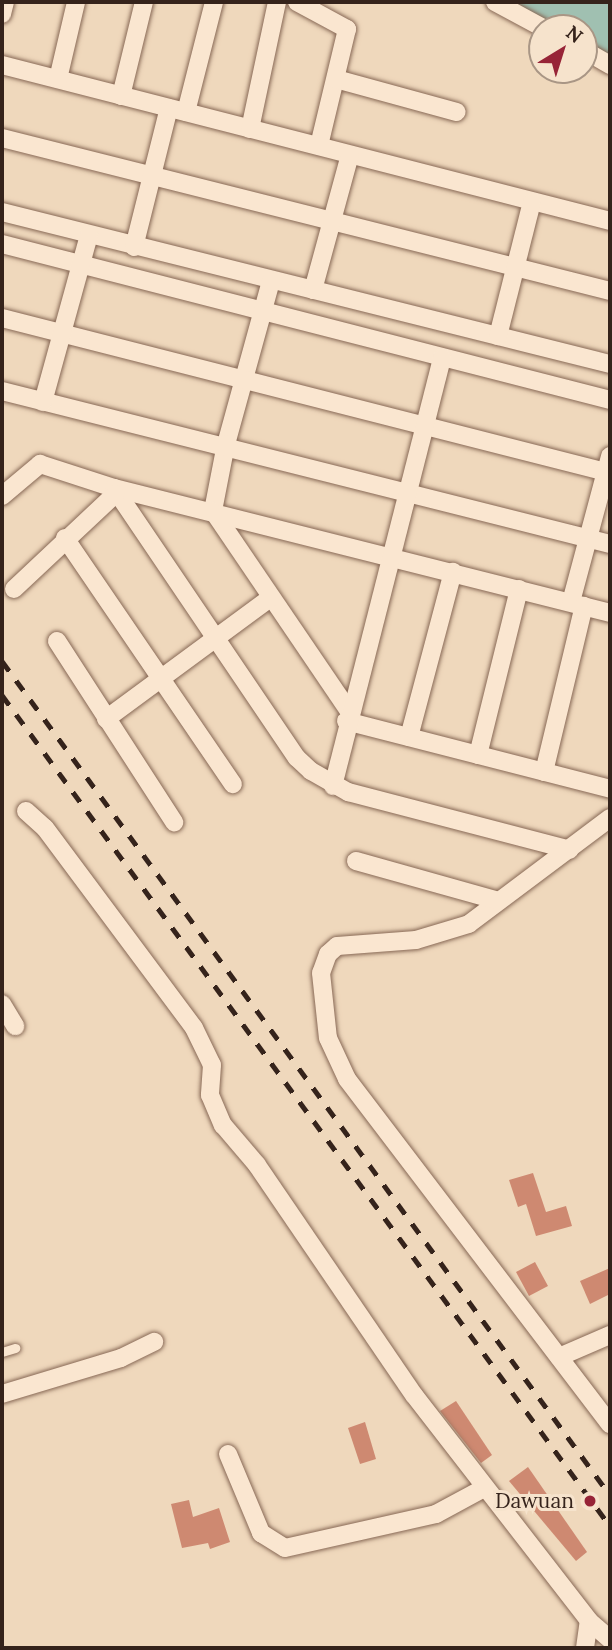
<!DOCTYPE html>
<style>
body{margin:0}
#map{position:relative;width:612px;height:1650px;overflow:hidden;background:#efd8bc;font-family:Lora,serif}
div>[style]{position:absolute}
.water>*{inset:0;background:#a0c0b1}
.building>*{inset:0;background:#ce8971}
.roads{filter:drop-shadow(0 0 2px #876855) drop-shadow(0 0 2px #876855)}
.lane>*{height:9px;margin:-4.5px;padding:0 4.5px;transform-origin:4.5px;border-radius:4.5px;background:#fae6d0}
.street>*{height:18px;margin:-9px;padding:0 9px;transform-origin:9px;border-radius:9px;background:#fae6d0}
.rail>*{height:5px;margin-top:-2.5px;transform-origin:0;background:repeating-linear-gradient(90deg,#35231b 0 12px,transparent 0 24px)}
.dots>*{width:19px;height:19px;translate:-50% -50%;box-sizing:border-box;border:4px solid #f6e3cc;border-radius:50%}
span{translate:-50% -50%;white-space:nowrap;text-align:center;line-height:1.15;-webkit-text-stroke:6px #f6e3cc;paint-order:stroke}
.poi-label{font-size:21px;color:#35231b}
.right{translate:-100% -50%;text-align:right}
.frame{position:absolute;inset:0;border:4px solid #35231b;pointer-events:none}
.north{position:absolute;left:528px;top:14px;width:70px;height:70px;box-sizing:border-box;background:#f6e3cc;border:2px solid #a99685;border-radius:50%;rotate:38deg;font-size:19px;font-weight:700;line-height:28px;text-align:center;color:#35231b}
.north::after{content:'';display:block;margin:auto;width:24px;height:32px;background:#972437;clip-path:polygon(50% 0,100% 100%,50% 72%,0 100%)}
</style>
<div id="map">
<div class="water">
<div style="clip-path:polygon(499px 2px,610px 2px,610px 66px,584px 51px,584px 28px,544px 28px)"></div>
</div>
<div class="building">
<div style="clip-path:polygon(533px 1173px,546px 1212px,566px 1206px,572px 1226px,536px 1236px,526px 1204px,518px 1207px,509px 1180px)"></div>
<div style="clip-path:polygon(535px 1262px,548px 1286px,529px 1296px,516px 1272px)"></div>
<div style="clip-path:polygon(610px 1268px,610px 1294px,590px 1304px,580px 1281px)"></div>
<div style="clip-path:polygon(456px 1401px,492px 1455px,481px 1463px,440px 1411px)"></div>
<div style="clip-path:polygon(365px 1422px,376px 1459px,360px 1464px,348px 1428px)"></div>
<div style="clip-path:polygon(528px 1467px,587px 1552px,576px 1561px,509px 1481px)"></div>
<div style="clip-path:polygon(189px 1500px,193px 1517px,219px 1508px,230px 1542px,210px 1549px,208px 1543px,182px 1548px,171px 1504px)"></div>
</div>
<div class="roads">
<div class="lane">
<div style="left:2px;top:1352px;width:14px;rotate:-17deg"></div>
</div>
<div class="street">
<div style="left:297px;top:2px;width:57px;rotate:28.4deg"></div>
<div style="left:347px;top:29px;width:120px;rotate:103.5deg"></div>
<div style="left:495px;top:2px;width:55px;rotate:28.4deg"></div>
<div style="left:2px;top:14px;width:12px;rotate:-76deg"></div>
<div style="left:584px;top:50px;width:30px;rotate:30deg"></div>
<div style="left:2px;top:65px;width:628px;rotate:14.39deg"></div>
<div style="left:58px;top:79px;width:79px;rotate:-76.8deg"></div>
<div style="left:336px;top:79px;width:125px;rotate:15.3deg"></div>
<div style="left:121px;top:96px;width:97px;rotate:-76.3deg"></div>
<div style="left:186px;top:112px;width:114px;rotate:-75.7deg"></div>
<div style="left:250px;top:129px;width:130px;rotate:-78deg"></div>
<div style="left:2px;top:138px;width:627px;rotate:14.12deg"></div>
<div style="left:2px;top:212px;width:627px;rotate:14.04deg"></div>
<div style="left:2px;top:244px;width:628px;rotate:14.39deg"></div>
<div style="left:134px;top:247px;width:143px;rotate:-75.9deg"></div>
<div style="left:271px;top:281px;width:169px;rotate:105.4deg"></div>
<div style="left:226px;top:444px;width:68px;rotate:101deg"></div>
<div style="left:213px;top:511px;width:242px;rotate:55.8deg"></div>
<div style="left:313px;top:290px;width:140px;rotate:-74.7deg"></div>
<div style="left:2px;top:318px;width:627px;rotate:14.3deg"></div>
<div style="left:498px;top:336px;width:138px;rotate:-75.8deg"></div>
<div style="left:2px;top:391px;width:627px;rotate:14.12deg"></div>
<div style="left:43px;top:402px;width:173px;rotate:-74.6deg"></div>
<div style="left:114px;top:488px;width:326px;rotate:55.9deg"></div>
<div style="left:297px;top:758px;width:19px;rotate:43deg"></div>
<div style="left:311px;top:771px;width:43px;rotate:29.6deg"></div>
<div style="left:348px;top:792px;width:229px;rotate:14.6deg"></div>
<div style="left:2px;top:496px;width:50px;rotate:-40.1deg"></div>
<div style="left:40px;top:464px;width:78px;rotate:18deg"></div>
<div style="left:114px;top:488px;width:512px;rotate:14.14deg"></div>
<div style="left:65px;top:538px;width:298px;rotate:55.7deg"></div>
<div style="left:14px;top:589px;width:139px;rotate:-43.2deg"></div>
<div style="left:571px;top:602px;width:151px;rotate:-75deg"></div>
<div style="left:57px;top:641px;width:216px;rotate:57.1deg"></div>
<div style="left:106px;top:719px;width:204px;rotate:-36.4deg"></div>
<div style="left:346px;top:721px;width:273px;rotate:14.4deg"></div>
<div style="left:409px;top:737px;width:171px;rotate:-75.1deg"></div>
<div style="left:478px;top:755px;width:171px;rotate:-76.1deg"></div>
<div style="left:544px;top:772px;width:171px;rotate:-76.5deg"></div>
<div style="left:333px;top:786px;width:442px;rotate:-75.7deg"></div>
<div style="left:26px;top:811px;width:25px;rotate:42deg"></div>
<div style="left:45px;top:828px;width:249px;rotate:53.3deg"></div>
<div style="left:194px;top:1028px;width:41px;rotate:64.1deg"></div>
<div style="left:212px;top:1065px;width:30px;rotate:94deg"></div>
<div style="left:210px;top:1095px;width:33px;rotate:67deg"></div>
<div style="left:223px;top:1125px;width:52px;rotate:49.6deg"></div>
<div style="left:257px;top:1165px;width:278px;rotate:55.7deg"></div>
<div style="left:414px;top:1395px;width:286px;rotate:52.2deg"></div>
<div style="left:589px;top:1621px;width:28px;rotate:41deg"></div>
<div style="left:610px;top:818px;width:176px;rotate:143.1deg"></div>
<div style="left:469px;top:924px;width:55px;rotate:163.2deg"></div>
<div style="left:416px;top:940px;width:79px;rotate:175.7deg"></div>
<div style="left:337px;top:946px;width:12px;rotate:138deg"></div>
<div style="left:328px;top:954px;width:20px;rotate:110deg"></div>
<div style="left:321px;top:973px;width:65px;rotate:83.9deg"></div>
<div style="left:328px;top:1038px;width:45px;rotate:65.1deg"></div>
<div style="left:347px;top:1079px;width:434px;rotate:52.7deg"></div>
<div style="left:356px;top:861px;width:148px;rotate:15.6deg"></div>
<div style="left:2px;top:1004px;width:26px;rotate:59deg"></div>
<div style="left:559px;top:1357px;width:56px;rotate:-23.3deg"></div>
<div style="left:2px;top:1394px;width:124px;rotate:-16.8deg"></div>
<div style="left:121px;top:1358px;width:37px;rotate:-26deg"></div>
<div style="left:228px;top:1454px;width:86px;rotate:67.3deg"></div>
<div style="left:261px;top:1533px;width:28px;rotate:32deg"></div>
<div style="left:285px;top:1548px;width:155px;rotate:-12.7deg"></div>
<div style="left:436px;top:1514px;width:55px;rotate:-28.4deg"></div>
<div style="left:585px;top:1648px;width:27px;rotate:-82deg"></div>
</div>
</div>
<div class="rail">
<div style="left:2px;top:661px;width:1032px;rotate:53.91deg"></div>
<div style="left:2px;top:695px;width:1030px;rotate:53.81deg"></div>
</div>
<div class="dots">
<div style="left:590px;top:1501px;background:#972437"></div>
</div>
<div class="poi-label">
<span class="right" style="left:574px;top:1501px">Dawuan</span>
</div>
<div class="frame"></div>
<div class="north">N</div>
</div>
